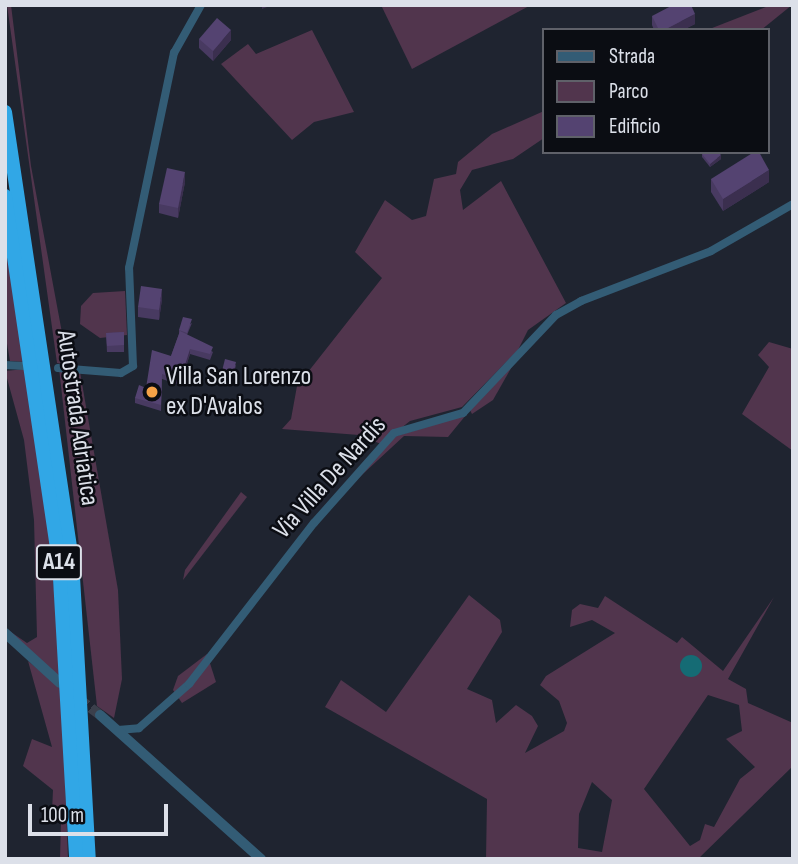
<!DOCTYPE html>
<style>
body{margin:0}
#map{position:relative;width:798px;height:864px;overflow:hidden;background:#1f2430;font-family:"Sofia Sans Condensed",sans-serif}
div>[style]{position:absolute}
.green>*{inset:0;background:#51354d}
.water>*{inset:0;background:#156b74}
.round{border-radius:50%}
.tertiary-tunnel>*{height:10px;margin-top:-5px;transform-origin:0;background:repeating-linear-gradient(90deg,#3b404c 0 10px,transparent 0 15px)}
.minor>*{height:8px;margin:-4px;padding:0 4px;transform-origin:4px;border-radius:4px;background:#335c75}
.tertiary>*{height:10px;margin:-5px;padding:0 5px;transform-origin:5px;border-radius:5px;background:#335c75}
.motorway>*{height:14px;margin:-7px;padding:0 7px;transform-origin:7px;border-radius:7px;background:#31a7e6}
.wall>*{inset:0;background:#483a61}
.shaded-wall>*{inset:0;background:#3b2f4f}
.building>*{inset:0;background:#544371}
.dots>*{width:19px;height:19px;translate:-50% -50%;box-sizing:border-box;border:4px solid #0b0d13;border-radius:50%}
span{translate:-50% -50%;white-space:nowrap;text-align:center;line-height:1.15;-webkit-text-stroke:5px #0b0d13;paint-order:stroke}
.shield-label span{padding:2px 5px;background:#0b0d13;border:2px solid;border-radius:5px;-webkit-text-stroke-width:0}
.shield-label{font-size:24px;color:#dce0e9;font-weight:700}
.poi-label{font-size:26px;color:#dce0e9}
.left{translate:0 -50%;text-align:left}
.street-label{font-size:26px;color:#dce0e9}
.frame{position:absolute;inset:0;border:7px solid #dce0e9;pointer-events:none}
.legend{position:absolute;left:542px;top:28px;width:228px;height:126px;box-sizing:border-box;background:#0b0d13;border:2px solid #5f6169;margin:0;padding:9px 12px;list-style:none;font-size:21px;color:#dce0e9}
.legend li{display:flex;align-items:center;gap:14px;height:35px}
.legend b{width:35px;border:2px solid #5f6169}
.scale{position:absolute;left:28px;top:804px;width:140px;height:32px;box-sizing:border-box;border:4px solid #dce0e9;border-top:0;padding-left:9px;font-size:21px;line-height:24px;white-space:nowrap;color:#dce0e9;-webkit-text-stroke:5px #0b0d13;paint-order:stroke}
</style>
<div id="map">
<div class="green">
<div style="clip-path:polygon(7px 5px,11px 5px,31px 166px,68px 365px,57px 363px)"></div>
<div style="clip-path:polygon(381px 5px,531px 5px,412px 69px)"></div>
<div style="clip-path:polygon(771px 5px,792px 5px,761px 30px,707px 30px)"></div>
<div style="clip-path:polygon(312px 30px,354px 112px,314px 122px,292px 140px,221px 64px,248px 44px,256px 54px)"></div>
<div style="clip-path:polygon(544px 111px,544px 138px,513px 159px,472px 170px,460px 190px,463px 210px,501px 181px,566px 303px,528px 330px,518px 350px,462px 407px,410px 421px,381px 444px,359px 435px,282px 429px,291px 419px,297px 386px,382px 278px,355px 252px,385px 200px,412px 220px,426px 216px,434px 179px,456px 174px,458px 162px,492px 134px)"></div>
<div style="clip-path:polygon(5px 237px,25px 362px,10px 361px,5px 332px)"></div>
<div style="clip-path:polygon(125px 291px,127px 335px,100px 338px,80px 324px,81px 306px,93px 293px)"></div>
<div style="clip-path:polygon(769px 342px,793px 349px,793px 451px,742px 414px,769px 367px,758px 355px)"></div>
<div style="clip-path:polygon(514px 363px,493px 400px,472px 414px,470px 410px)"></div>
<div style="clip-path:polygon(59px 368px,80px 372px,118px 590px,122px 679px,114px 718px,97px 706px)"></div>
<div style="clip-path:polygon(25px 369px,50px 542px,62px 683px,5px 628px,27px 643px,37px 637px,34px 520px,24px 440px,5px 371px)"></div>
<div style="clip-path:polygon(466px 415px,448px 437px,404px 436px,352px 484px,393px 437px)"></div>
<div style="clip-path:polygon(241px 492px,247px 497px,183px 580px,185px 570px)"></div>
<div style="clip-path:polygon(evenodd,469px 595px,500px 620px,502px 632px,467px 689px,492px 700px,496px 723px,516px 705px,532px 716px,538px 726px,525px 753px,564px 731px,567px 723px,559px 701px,540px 685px,546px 676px,615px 633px,592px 620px,570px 627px,572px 610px,580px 604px,598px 608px,605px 596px,677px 643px,682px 637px,723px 671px,774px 597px,728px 679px,746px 689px,748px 703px,793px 723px,793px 766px,698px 859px,486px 859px,487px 799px,325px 707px,341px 680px,386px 712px,469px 595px,708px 695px,739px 705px,742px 731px,726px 739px,755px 767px,740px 779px,714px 827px,705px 824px,700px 840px,690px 846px,644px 789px,708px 695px,469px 595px,592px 782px,612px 800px,602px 852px,578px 848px,579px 814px,592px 782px)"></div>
<div style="clip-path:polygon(207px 654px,216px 682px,182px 703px,173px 690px,178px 676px)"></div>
<div style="clip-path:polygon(28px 661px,62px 689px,68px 859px,60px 859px,61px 821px,52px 811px,53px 790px,23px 766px,32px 739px,52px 747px)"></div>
</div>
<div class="water">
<div class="round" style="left:680px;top:655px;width:22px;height:22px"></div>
</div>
<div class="tertiary-tunnel">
<div style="left:79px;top:699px;width:26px;rotate:37deg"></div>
</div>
<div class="minor">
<div style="left:5px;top:365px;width:19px;rotate:3deg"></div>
<div style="left:58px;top:368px;width:63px;rotate:4.5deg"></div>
<div style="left:121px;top:373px;width:14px;rotate:-30deg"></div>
<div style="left:133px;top:366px;width:98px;rotate:-92.3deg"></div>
<div style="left:129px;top:268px;width:220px;rotate:-78.2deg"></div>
<div style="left:174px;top:53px;width:55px;rotate:-60.6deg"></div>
<div style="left:118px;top:730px;width:21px;rotate:-5deg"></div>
<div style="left:139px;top:728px;width:67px;rotate:-41.3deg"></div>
<div style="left:189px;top:684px;width:204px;rotate:-52.2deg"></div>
<div style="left:314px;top:523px;width:120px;rotate:-48.4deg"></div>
<div style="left:394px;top:433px;width:72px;rotate:-16.2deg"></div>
<div style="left:463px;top:413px;width:135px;rotate:-46.5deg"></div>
<div style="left:556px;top:315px;width:29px;rotate:-29deg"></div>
<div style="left:581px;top:301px;width:139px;rotate:-21deg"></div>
<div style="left:711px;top:251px;width:95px;rotate:-29.8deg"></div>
</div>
<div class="tertiary">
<div style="left:5px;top:633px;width:74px;rotate:42.3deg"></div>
<div style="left:100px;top:715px;width:216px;rotate:41.8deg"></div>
</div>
<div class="motorway">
<div style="left:5px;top:112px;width:452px;rotate:81.5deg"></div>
<div style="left:72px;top:559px;width:300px;rotate:86.8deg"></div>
<div style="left:5px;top:196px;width:369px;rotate:81.6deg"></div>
<div style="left:59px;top:561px;width:298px;rotate:86.7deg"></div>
</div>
<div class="wall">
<div style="clip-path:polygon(652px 16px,695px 24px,683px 30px,654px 30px,652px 25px)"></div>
<div style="clip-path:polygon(199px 39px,231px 40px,213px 61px,199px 48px)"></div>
<div style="clip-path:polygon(702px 154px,721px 159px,710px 167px,702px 157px)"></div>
<div style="clip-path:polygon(711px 179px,769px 182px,723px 211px,711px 192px)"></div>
<div style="clip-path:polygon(185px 182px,178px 218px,159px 213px,159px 204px)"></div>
<div style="clip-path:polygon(162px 299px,159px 320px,138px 317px,138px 307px)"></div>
<div style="clip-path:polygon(192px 323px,187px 335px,213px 352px,210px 360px,190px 354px,180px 385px,162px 379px,161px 411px,135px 403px,135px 398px,146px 388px,171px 356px,179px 334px,179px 330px)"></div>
<div style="clip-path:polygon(124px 332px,124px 352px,107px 352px,106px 333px)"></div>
<div style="clip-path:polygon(236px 365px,233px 377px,222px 374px,222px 371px)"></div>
</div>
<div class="shaded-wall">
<div style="clip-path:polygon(262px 5px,272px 5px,262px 9px)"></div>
<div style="clip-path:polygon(695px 14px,695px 24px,683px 30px,664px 30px)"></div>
<div style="clip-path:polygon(231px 30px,231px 40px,213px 61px,213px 51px)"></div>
<div style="clip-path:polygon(721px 155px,721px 159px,710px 167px,710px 164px)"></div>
<div style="clip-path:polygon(769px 170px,769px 182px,723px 211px,723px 199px)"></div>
<div style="clip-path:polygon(185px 172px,185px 182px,178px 218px,178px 208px)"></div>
<div style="clip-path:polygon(162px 289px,162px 299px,159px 320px,159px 310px)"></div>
<div style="clip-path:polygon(190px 349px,190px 354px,180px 385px,180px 380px)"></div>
</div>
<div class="building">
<div style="clip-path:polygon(673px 5px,691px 5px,695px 14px,664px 30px,659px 30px,652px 16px)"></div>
<div style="clip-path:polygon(217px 18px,231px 30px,213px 51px,199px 39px)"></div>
<div style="clip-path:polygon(704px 152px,718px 152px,721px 155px,710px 164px,702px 154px)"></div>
<div style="clip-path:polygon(754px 152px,759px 152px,769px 170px,723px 199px,711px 179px)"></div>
<div style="clip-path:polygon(167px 168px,185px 172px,178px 208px,159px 204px)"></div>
<div style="clip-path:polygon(141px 286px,162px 289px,159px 310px,138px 307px)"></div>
<div style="clip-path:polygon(183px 317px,192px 319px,187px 333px,179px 330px)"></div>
<div style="clip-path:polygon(180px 331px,213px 347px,210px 354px,190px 349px,180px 380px,162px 374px,161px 405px,135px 398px,139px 385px,146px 388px,152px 350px,171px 356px)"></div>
<div style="clip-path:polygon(124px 332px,124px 345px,107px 346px,106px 333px)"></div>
<div style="clip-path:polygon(225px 359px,236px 362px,233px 374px,222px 371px)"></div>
</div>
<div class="dots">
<div style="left:152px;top:392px;background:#f6a247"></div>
</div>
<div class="shield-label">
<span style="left:59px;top:562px">A14</span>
</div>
<div class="poi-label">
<span class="left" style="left:166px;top:392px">Villa San Lorenzo<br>ex D'Avalos</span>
</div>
<div class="street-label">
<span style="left:77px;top:418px;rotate:82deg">Autostrada Adriatica</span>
<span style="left:330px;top:478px;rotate:-48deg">Via Villa De Nardis</span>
</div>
<div class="frame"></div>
<ul class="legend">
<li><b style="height:9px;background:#335c75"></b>Strada</li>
<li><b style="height:19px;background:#51354d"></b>Parco</li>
<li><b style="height:19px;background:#544371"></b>Edificio</li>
</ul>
<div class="scale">100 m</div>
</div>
